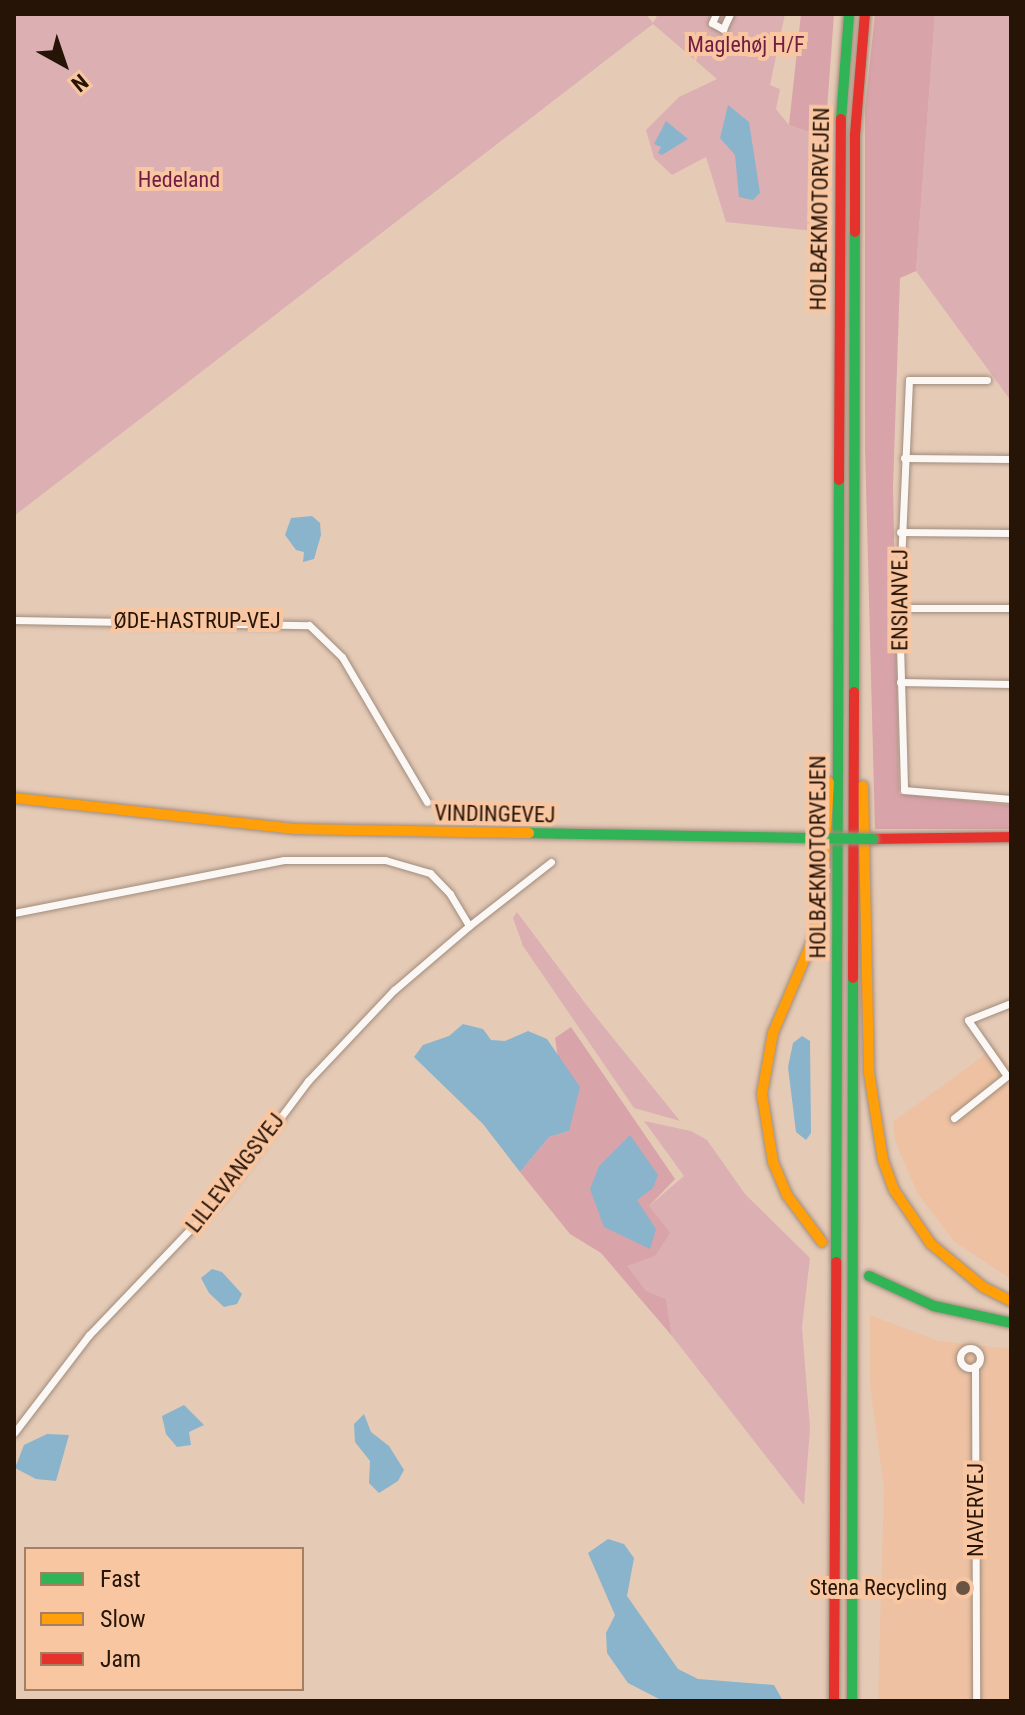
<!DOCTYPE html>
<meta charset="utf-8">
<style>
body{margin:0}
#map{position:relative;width:1025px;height:1715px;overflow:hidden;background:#e5cab6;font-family:"Roboto Condensed",sans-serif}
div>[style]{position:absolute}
.built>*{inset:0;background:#edc1a2}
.green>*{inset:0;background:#dcb0b2}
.forest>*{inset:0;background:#d8a3a9}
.water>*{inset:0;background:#89b4cc}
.roads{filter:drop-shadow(0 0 2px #a08c7c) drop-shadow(0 0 2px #a08c7c)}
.street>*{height:7px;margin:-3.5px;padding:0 3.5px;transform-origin:3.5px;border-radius:3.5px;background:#fbf7f4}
.street>.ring{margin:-3.5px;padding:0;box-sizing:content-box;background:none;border:7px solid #fbf7f4;border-radius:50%}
.fast>*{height:10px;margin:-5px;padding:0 5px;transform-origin:5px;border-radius:5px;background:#30b455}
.slow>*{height:10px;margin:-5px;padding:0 5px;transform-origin:5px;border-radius:5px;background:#ff9f0a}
.jam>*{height:10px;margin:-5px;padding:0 5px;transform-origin:5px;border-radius:5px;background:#e5322d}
.bridges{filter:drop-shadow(0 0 2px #a08c7c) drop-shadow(0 0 2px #a08c7c)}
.fast-bridge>*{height:10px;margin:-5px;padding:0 5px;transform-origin:5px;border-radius:5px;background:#30b455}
.dots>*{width:22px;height:22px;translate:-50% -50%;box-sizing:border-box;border:4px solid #f9c6a2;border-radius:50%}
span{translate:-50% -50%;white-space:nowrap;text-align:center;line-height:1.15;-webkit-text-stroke:8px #f9c6a2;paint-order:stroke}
.park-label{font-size:22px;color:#721b44}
.street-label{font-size:22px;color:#261407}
.poi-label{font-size:22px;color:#261407}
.right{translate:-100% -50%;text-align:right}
.frame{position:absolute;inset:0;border:16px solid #261407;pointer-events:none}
.legend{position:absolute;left:24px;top:1547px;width:280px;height:144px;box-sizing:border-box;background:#f9c6a2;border:2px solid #a57f64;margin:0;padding:10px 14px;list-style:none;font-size:24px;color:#261407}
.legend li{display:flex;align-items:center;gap:16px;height:40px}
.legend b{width:40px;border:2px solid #a57f64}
.north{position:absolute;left:24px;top:24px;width:80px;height:80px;-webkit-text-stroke:6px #f9c6a2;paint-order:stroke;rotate:140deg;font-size:22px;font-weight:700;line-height:32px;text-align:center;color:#261407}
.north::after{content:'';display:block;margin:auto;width:28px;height:36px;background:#261407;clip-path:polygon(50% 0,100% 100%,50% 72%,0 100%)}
</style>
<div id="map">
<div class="built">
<div style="clip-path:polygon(995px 1047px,1011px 1069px,1011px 1279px,955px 1242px,918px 1194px,895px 1141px,893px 1122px)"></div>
<div style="clip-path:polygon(870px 1315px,938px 1341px,1011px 1349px,1011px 1701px,878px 1701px,884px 1488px,870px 1385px)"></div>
</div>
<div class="green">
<div style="clip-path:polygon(14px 14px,646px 14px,653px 23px,658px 14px,785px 14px,770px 85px,780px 89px,776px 109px,789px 125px,825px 137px,824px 232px,726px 222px,706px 157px,672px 175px,654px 158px,646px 130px,679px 97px,717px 79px,653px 24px,14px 516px)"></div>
<div style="clip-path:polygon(935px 14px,1011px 14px,1011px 401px,916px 271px)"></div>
<div style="clip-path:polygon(517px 912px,588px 1007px,680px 1121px,634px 1108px,523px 946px,513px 918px)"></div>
<div style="clip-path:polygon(644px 1121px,691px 1131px,707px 1140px,745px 1194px,810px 1258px,802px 1327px,810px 1428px,804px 1505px,672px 1336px,666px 1299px,646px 1291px,626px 1266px,655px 1256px,649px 1206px,684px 1176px)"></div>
</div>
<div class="forest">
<div style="clip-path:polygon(801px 14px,834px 14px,825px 137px,789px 125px)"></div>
<div style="clip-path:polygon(875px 14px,935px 14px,916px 271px,900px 278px,893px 487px,899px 794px,1011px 805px,1011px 829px,875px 829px,865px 447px,865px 108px)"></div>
<div style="clip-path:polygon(571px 1027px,675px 1179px,649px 1206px,670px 1233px,655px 1256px,627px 1266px,646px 1291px,666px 1299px,672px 1336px,601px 1253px,570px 1234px,520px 1172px,549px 1137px,569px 1131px,555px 1038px)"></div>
</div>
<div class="water">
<div style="clip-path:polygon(728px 105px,749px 122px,760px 193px,753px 200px,739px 197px,735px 155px,720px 138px)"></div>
<div style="clip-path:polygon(666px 121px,688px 139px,662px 155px,658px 153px,661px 147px,654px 144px)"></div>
<div style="clip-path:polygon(312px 516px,320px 523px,321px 535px,314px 559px,303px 562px,304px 552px,296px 550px,285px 535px,291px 518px)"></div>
<div style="clip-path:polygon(463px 1024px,483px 1029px,491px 1040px,505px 1041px,528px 1031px,547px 1039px,580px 1087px,569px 1131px,549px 1137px,520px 1172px,483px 1124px,414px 1057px,423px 1045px,449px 1036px)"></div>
<div style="clip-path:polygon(802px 1036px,810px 1041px,811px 1133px,806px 1140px,796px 1132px,788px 1067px,793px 1043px)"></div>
<div style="clip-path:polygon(630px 1135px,658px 1175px,653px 1188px,637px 1200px,656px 1229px,650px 1249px,604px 1227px,590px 1189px,599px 1166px)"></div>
<div style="clip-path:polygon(212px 1269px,222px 1272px,242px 1294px,237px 1304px,224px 1307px,209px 1293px,201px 1278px)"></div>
<div style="clip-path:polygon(184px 1405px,204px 1425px,189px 1432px,191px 1445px,177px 1447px,166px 1434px,162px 1416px)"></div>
<div style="clip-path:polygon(364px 1414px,371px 1432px,389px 1446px,404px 1470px,398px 1481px,379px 1493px,369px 1483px,370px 1461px,355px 1442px,354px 1424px)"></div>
<div style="clip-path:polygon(47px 1434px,69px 1435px,56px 1481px,36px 1479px,15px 1468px,24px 1445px)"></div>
<div style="clip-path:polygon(608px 1539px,624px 1544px,634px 1558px,627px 1596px,678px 1669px,698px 1679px,774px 1685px,783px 1701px,663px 1701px,628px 1683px,607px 1653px,606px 1633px,615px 1615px,588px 1553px)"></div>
</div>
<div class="roads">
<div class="street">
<div style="left:716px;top:14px;width:10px;rotate:114deg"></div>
<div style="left:712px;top:23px;width:13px;rotate:29deg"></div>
<div style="left:723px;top:29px;width:17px;rotate:-65deg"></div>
<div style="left:987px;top:380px;width:78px;rotate:180deg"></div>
<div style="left:909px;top:380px;width:228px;rotate:92.5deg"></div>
<div style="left:899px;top:608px;width:182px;rotate:88.4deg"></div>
<div style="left:904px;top:790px;width:107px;rotate:4.8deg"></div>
<div style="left:904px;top:458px;width:107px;rotate:0.5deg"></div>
<div style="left:900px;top:532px;width:111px;rotate:0.5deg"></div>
<div style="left:899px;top:608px;width:112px"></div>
<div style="left:14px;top:620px;width:295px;rotate:1deg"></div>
<div style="left:309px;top:625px;width:46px;rotate:44.1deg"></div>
<div style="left:342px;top:657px;width:168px;rotate:59.6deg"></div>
<div style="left:900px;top:682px;width:111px;rotate:1deg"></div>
<div style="left:14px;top:913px;width:275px;rotate:-11.1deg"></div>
<div style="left:284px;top:860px;width:101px"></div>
<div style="left:385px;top:860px;width:47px;rotate:16.1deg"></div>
<div style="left:430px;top:873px;width:29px;rotate:46deg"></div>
<div style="left:450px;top:894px;width:37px;rotate:59deg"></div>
<div style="left:469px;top:926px;width:99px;rotate:139.5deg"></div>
<div style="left:394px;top:990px;width:125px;rotate:133.4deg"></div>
<div style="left:308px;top:1081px;width:146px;rotate:126.9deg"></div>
<div style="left:220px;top:1198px;width:190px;rotate:133.7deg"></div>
<div style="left:89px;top:1335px;width:123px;rotate:127.4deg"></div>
<div style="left:469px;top:926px;width:104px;rotate:-38deg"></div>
<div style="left:954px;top:1118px;width:68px;rotate:-38.4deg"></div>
<div style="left:1007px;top:1076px;width:68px;rotate:-124.9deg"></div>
<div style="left:968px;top:1020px;width:46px;rotate:-21.6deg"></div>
<div class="ring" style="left:960px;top:1348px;width:13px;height:13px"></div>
<div style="left:975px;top:1366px;width:335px;rotate:89.8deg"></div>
</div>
<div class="fast">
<div style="left:841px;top:119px;width:105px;rotate:-85.6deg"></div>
<div style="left:854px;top:692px;width:460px;rotate:-89.9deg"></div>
<div style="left:529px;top:833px;width:289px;rotate:1deg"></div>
<div style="left:836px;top:1262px;width:782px;rotate:-89.78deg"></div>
<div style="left:869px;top:1276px;width:72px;rotate:24.8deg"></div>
<div style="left:934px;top:1306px;width:79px;rotate:12.4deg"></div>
<div style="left:852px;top:1701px;width:723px;rotate:-89.92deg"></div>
</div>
<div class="slow">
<div style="left:863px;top:786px;width:287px;rotate:88.8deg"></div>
<div style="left:869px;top:1073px;width:88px;rotate:80.9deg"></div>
<div style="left:883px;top:1160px;width:32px;rotate:70deg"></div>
<div style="left:894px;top:1190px;width:65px;rotate:55.6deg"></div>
<div style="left:931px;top:1244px;width:67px;rotate:39.6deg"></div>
<div style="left:983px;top:1287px;width:31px;rotate:27deg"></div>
<div style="left:14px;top:798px;width:283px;rotate:6.3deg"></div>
<div style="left:295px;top:829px;width:234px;rotate:1deg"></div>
<div style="left:822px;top:1242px;width:59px;rotate:-126.7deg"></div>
<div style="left:787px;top:1195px;width:36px;rotate:-113deg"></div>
<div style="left:773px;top:1162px;width:69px;rotate:-99.2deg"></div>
<div style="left:762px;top:1094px;width:62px;rotate:-79.8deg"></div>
<div style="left:773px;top:1033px;width:104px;rotate:-66.9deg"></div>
<div style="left:814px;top:937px;width:39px;rotate:-78deg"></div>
<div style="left:822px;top:899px;width:117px;rotate:-86.6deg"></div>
</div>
<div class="jam">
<div style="left:855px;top:232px;width:97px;rotate:-90deg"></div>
<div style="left:855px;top:135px;width:121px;rotate:-85.3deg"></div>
<div style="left:839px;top:480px;width:361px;rotate:-89.7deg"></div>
<div style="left:873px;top:839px;width:138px;rotate:-0.8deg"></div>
<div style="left:853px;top:978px;width:286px;rotate:-89.8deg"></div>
<div style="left:834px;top:1701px;width:439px;rotate:-89.7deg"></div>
</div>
</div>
<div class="bridges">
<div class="fast-bridge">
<div style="left:818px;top:838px;width:55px;rotate:1deg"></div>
</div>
</div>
<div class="dots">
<div style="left:963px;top:1588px;background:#695444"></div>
</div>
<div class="park-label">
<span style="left:746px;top:45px">Maglehøj H/F</span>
<span style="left:179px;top:180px">Hedeland</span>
</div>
<div class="street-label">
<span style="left:820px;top:209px;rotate:-89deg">HOLBÆKMOTORVEJEN</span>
<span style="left:900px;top:600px;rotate:-90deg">ENSIANVEJ</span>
<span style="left:197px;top:621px">ØDE-HASTRUP-VEJ</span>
<span style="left:495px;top:814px;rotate:1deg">VINDINGEVEJ</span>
<span style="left:818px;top:857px;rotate:-90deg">HOLBÆKMOTORVEJEN</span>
<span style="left:235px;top:1173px;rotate:-52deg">LILLEVANGSVEJ</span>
<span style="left:976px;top:1510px;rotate:-90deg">NAVERVEJ</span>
</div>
<div class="poi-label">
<span class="right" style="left:947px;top:1588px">Stena Recycling</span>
</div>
<div class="frame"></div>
<ul class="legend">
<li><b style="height:10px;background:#30b455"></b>Fast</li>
<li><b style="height:10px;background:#ff9f0a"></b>Slow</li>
<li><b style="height:10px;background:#e5322d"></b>Jam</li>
</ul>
<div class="north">N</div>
</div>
